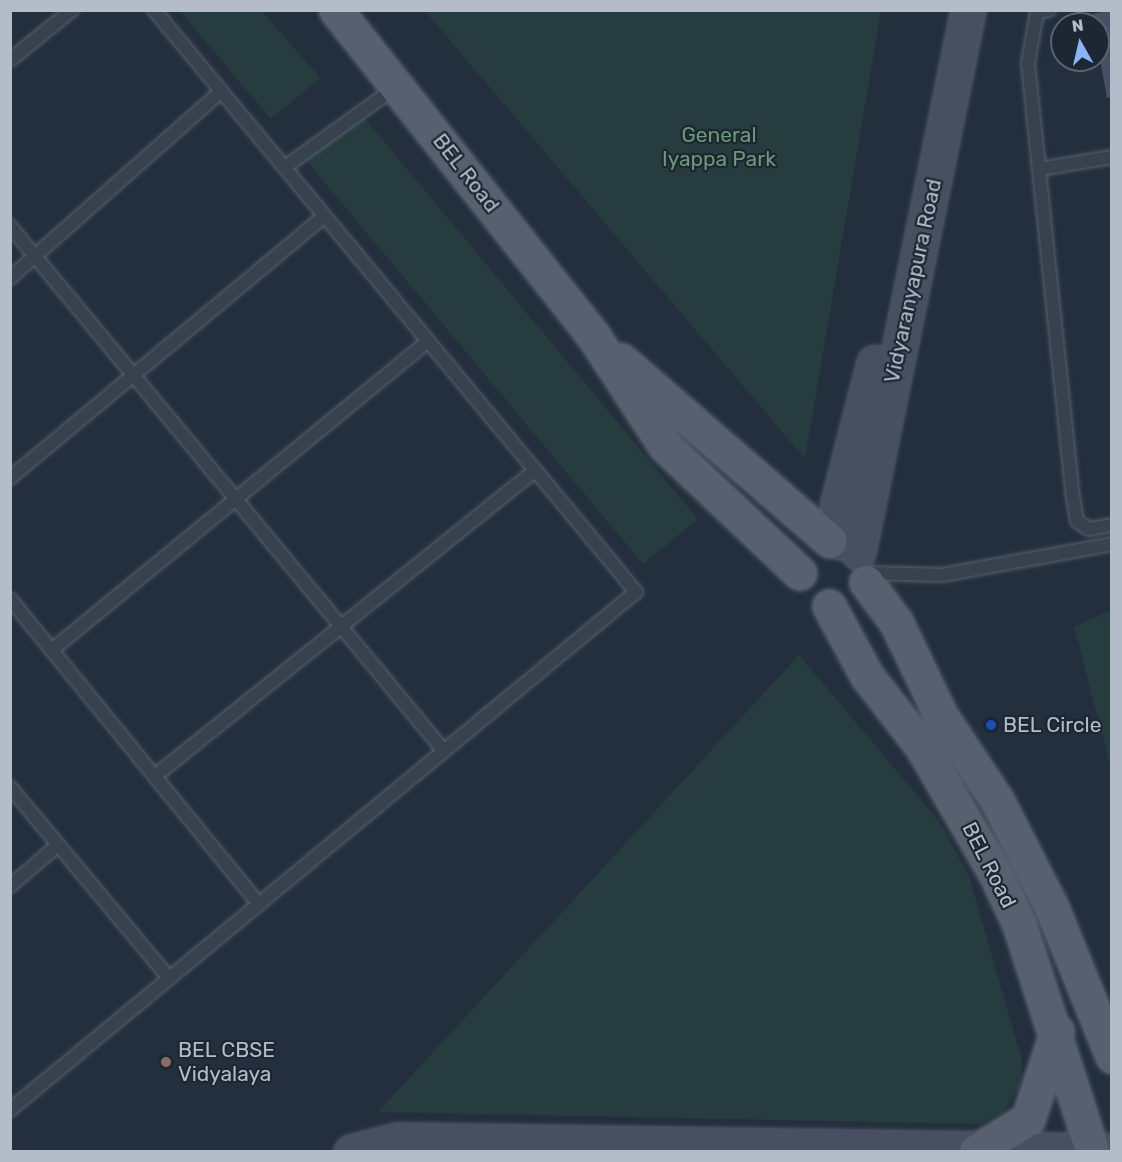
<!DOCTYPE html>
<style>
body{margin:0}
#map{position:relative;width:1122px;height:1162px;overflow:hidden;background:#242f3e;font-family:Rubik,sans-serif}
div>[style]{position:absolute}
.green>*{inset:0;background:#263c3f}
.building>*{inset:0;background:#455162}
.roads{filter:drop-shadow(0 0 2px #565f6c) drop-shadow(0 0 2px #565f6c)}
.lane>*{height:12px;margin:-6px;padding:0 6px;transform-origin:6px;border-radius:6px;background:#38414e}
.secondary>*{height:33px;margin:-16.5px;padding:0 16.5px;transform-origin:16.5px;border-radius:16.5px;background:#465061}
.primary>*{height:33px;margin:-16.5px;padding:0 16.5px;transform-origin:16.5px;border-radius:16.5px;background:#56606e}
.dots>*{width:16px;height:16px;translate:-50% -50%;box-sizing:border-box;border:3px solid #1d2633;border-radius:50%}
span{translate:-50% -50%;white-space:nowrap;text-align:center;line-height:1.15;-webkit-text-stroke:4.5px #1d2633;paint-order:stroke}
.park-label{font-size:21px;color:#6b9a76}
.street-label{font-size:21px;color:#b4bcc9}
.poi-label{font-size:21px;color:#b4bcc9}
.left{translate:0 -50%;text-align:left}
.frame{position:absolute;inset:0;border:12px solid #b4bcc9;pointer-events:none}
.north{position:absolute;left:1050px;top:12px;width:60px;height:60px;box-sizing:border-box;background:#1d2633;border:2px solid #59626f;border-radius:50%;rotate:352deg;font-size:16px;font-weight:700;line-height:24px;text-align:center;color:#b4bcc9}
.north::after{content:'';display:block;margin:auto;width:21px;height:27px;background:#8ab4f8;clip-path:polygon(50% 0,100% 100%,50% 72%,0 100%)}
</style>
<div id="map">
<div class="green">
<div style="clip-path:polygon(180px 11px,262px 11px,320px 78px,271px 119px)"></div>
<div style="clip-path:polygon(425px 11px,881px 11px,805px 459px)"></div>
<div style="clip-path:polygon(362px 115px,698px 519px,643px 564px,306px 160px)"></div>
<div style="clip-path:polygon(1111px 610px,1111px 768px,1074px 627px)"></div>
<div style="clip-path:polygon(799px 655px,939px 821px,969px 876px,1022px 1060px,1020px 1086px,1002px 1114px,980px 1124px,378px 1112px)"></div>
</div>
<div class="building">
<div style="clip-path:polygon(1111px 10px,1112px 97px,1107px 98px,1092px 14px)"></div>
</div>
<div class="roads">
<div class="lane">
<div style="left:1049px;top:10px;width:12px;rotate:171deg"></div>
<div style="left:1037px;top:12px;width:52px;rotate:100deg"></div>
<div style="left:1028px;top:63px;width:436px;rotate:84.1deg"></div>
<div style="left:1073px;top:497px;width:24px;rotate:81deg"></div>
<div style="left:1077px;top:521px;width:14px;rotate:34deg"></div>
<div style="left:1089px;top:529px;width:23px;rotate:-10deg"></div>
<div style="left:10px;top:60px;width:80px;rotate:-38.9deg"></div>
<div style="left:285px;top:167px;width:137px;rotate:-35.8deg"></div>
<div style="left:1039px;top:169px;width:74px;rotate:-9.3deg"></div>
<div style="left:10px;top:226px;width:681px;rotate:50.42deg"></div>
<div style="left:10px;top:278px;width:282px;rotate:-41.5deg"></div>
<div style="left:10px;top:478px;width:409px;rotate:-39.8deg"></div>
<div style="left:867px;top:573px;width:75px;rotate:1.5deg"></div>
<div style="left:942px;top:575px;width:173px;rotate:-10.3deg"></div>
<div style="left:10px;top:599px;width:394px;rotate:50.8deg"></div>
<div style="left:52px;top:650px;width:487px;rotate:-39.4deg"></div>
<div style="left:155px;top:776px;width:488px;rotate:-38.8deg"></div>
<div style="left:10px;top:787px;width:249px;rotate:50.2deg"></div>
<div style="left:10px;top:886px;width:63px;rotate:-40.5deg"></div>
<div style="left:10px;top:1110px;width:813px;rotate:-39.61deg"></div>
<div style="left:636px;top:592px;width:756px;rotate:-129.63deg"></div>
</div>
<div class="secondary">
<div style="left:842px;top:542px;width:39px;rotate:-96deg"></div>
<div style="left:838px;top:503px;width:145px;rotate:-75.6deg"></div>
<div style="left:858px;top:552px;width:553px;rotate:-78.53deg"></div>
<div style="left:351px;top:1152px;width:48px;rotate:-14.6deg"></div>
<div style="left:397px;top:1140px;width:715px;rotate:0.88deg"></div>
</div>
<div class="primary">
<div style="left:336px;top:10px;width:417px;rotate:51.7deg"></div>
<div style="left:594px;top:337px;width:130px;rotate:56.9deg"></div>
<div style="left:665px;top:446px;width:185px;rotate:43.3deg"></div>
<div style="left:621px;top:360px;width:276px;rotate:40.9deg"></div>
<div style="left:866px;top:582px;width:50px;rotate:53.1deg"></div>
<div style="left:896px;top:622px;width:102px;rotate:64.4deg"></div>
<div style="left:940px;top:714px;width:105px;rotate:56.6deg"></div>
<div style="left:998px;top:802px;width:119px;rotate:63deg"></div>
<div style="left:1052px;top:908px;width:160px;rotate:67.9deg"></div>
<div style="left:829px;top:606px;width:80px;rotate:61.5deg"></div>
<div style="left:867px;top:676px;width:90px;rotate:52.2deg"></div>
<div style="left:922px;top:747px;width:143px;rotate:59.9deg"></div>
<div style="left:994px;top:871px;width:59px;rotate:64.7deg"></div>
<div style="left:1019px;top:924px;width:237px;rotate:72.1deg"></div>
<div style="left:976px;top:1151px;width:61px;rotate:-31.6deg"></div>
<div style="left:1028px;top:1119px;width:93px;rotate:-71.8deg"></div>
</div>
</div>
<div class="dots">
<div style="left:991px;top:725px;background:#1a4fb4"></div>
<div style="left:166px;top:1062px;background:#8d6e63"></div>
</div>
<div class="park-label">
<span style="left:719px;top:147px">General<br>Iyappa Park</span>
</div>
<div class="street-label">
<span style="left:466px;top:173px;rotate:52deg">BEL Road</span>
<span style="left:913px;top:281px;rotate:-78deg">Vidyaranyapura Road</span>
<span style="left:989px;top:865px;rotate:63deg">BEL Road</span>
</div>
<div class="poi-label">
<span class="left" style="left:1003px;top:725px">BEL Circle</span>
<span class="left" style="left:178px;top:1062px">BEL CBSE<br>Vidyalaya</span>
</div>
<div class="frame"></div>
<div class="north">N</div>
</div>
